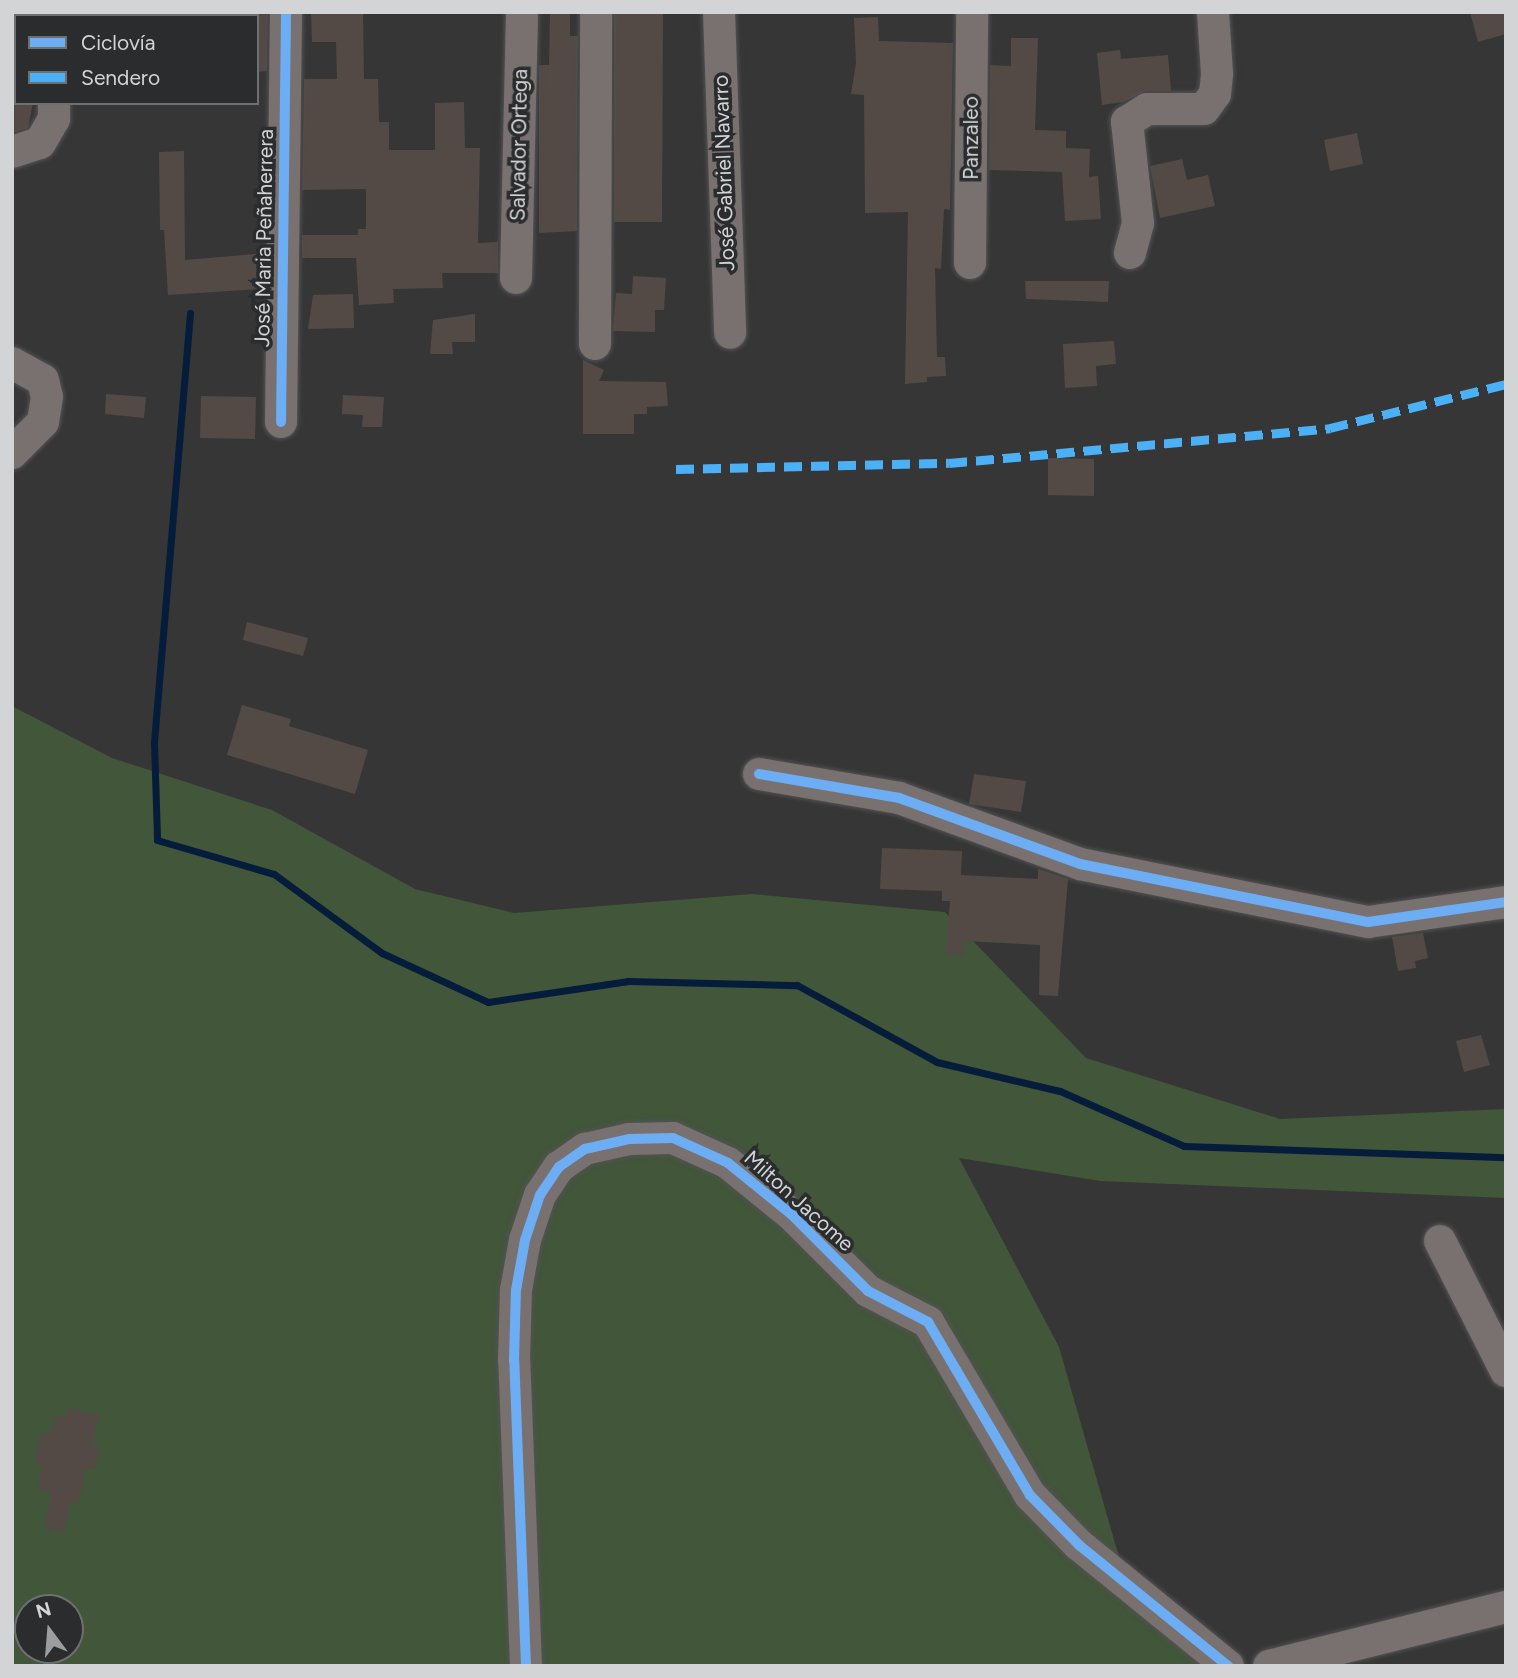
<!DOCTYPE html>
<meta charset="utf-8">
<style>
body{margin:0}
#map{position:relative;width:1518px;height:1678px;overflow:hidden;background:#363637;font-family:Figtree,sans-serif}
div>[style]{position:absolute}
.green>*{inset:0;background:#42563a}
.stream>*{height:7px;margin:-3.5px;padding:0 3.5px;transform-origin:3.5px;border-radius:3.5px;background:#051c3b}
.building>*{inset:0;background:#534a46}
.roads{filter:drop-shadow(0 0 2px #525254) drop-shadow(0 0 2px #525254)}
.minor>*{height:32px;margin:-16px;padding:0 16px;transform-origin:16px;border-radius:16px;background:#787170}
.quiet>*{height:9px;margin-top:-4.5px;transform-origin:0;background:repeating-linear-gradient(90deg,#4cb0f7 0 18px,transparent 0 27px)}
.cycleway>*{height:10px;margin:-5px;padding:0 5px;transform-origin:5px;border-radius:5px;background:#6dadf4}
span{translate:-50% -50%;white-space:nowrap;text-align:center;line-height:1.15;-webkit-text-stroke:7px #2b2c2e;paint-order:stroke}
.street-label{font-size:21px;color:#d3d4d6}
.frame{position:absolute;inset:0;border:14px solid #d3d4d6;pointer-events:none}
.legend{position:absolute;left:14px;top:14px;width:245px;height:91px;box-sizing:border-box;background:#2b2c2e;border:2px solid #6e6f71;margin:0;padding:9px 12px;list-style:none;font-size:21px;color:#d3d4d6}
.legend li{display:flex;align-items:center;gap:14px;height:35px}
.legend b{width:35px;border:2px solid #6e6f71}
.north{position:absolute;left:14px;top:1594px;width:70px;height:70px;box-sizing:border-box;background:#2b2c2e;border:2px solid #6e6f71;border-radius:50%;rotate:344deg;font-size:19px;font-weight:700;line-height:28px;text-align:center;color:#d3d4d6}
.north::after{content:'';display:block;margin:auto;width:24px;height:32px;background:#9c9d9e;clip-path:polygon(50% 0,100% 100%,50% 72%,0 100%)}
</style>
<div id="map">
<div class="green">
<div style="clip-path:polygon(evenodd,12px 706px,112px 758px,272px 810px,415px 889px,514px 913px,752px 894px,945px 912px,1086px 1058px,1280px 1119px,1506px 1109px,1506px 1198px,1100px 1181px,959px 1158px,1059px 1347px,1122px 1568px,1245px 1666px,12px 1666px,12px 706px,28px 1608px,70px 1608px,70px 1650px,28px 1650px,28px 1608px)"></div>
</div>
<div class="stream">
<div style="left:190px;top:313px;width:431px;rotate:94.8deg"></div>
<div style="left:154px;top:742px;width:98px;rotate:88.2deg"></div>
<div style="left:157px;top:840px;width:122px;rotate:16.2deg"></div>
<div style="left:274px;top:874px;width:134px;rotate:36.2deg"></div>
<div style="left:382px;top:953px;width:117px;rotate:24.8deg"></div>
<div style="left:488px;top:1002px;width:142px;rotate:-8.5deg"></div>
<div style="left:628px;top:981px;width:169px;rotate:1.4deg"></div>
<div style="left:797px;top:985px;width:160px;rotate:28.8deg"></div>
<div style="left:937px;top:1062px;width:126px;rotate:13.3deg"></div>
<div style="left:1060px;top:1091px;width:136px;rotate:23.9deg"></div>
<div style="left:1184px;top:1146px;width:322px;rotate:2deg"></div>
</div>
<div class="building">
<div style="clip-path:polygon(257px 12px,268px 12px,267px 71px,257px 72px)"></div>
<div style="clip-path:polygon(311px 12px,363px 12px,364px 79px,378px 79px,379px 122px,389px 122px,389px 150px,435px 150px,435px 103px,464px 102px,465px 148px,480px 148px,478px 243px,498px 242px,498px 273px,442px 273px,443px 288px,393px 289px,394px 303px,359px 305px,356px 258px,302px 258px,302px 235px,358px 235px,358px 229px,366px 229px,366px 189px,302px 190px,304px 79px,337px 79px,336px 42px,312px 42px)"></div>
<div style="clip-path:polygon(614px 12px,663px 12px,662px 222px,614px 222px)"></div>
<div style="clip-path:polygon(1470px 12px,1506px 12px,1506px 34px,1478px 42px)"></div>
<div style="clip-path:polygon(550px 14px,570px 14px,570px 36px,578px 36px,577px 231px,539px 233px,539px 65px,549px 65px)"></div>
<div style="clip-path:polygon(878px 17px,879px 41px,953px 43px,950px 210px,944px 209px,941px 269px,935px 268px,937px 357px,945px 357px,946px 376px,927px 377px,927px 382px,905px 384px,908px 212px,865px 213px,864px 95px,851px 94px,856px 63px,854px 18px)"></div>
<div style="clip-path:polygon(1011px 38px,1038px 38px,1035px 130px,1066px 131px,1066px 148px,1090px 149px,1089px 177px,1098px 176px,1101px 219px,1065px 221px,1062px 172px,989px 170px,990px 65px,1011px 66px)"></div>
<div style="clip-path:polygon(1120px 50px,1121px 59px,1168px 55px,1171px 91px,1146px 91px,1123px 102px,1102px 105px,1097px 53px)"></div>
<div style="clip-path:polygon(12px 103px,33px 103px,28px 128px,12px 133px)"></div>
<div style="clip-path:polygon(1357px 133px,1363px 164px,1330px 171px,1324px 140px)"></div>
<div style="clip-path:polygon(261px 150px,266px 150px,265px 187px,263px 187px)"></div>
<div style="clip-path:polygon(184px 151px,185px 260px,256px 254px,258px 289px,168px 295px,164px 230px,160px 230px,159px 152px)"></div>
<div style="clip-path:polygon(1182px 159px,1187px 180px,1208px 175px,1215px 206px,1160px 218px,1150px 166px)"></div>
<div style="clip-path:polygon(633px 276px,666px 278px,664px 310px,655px 310px,655px 332px,613px 331px,616px 293px,632px 294px)"></div>
<div style="clip-path:polygon(1025px 281px,1109px 281px,1108px 302px,1026px 299px)"></div>
<div style="clip-path:polygon(353px 294px,354px 328px,308px 329px,313px 295px)"></div>
<div style="clip-path:polygon(475px 314px,475px 342px,452px 342px,453px 354px,430px 354px,433px 320px)"></div>
<div style="clip-path:polygon(1114px 341px,1116px 364px,1096px 366px,1097px 386px,1065px 388px,1063px 344px)"></div>
<div style="clip-path:polygon(583px 360px,604px 370px,599px 381px,666px 382px,668px 406px,647px 407px,647px 414px,634px 414px,634px 434px,583px 434px)"></div>
<div style="clip-path:polygon(106px 394px,146px 397px,144px 418px,105px 414px)"></div>
<div style="clip-path:polygon(343px 395px,384px 397px,382px 427px,362px 427px,363px 415px,342px 414px)"></div>
<div style="clip-path:polygon(201px 396px,256px 397px,255px 439px,200px 438px)"></div>
<div style="clip-path:polygon(1048px 458px,1094px 459px,1094px 496px,1048px 495px)"></div>
<div style="clip-path:polygon(247px 622px,308px 638px,303px 656px,243px 640px)"></div>
<div style="clip-path:polygon(242px 705px,291px 719px,289px 726px,368px 750px,355px 794px,227px 755px)"></div>
<div style="clip-path:polygon(974px 774px,1026px 781px,1021px 812px,969px 804px)"></div>
<div style="clip-path:polygon(882px 848px,962px 851px,961px 875px,1038px 879px,1038px 869px,1068px 879px,1058px 996px,1039px 995px,1040px 945px,965px 941px,964px 955px,946px 954px,950px 901px,942px 901px,942px 891px,880px 889px)"></div>
<div style="clip-path:polygon(1423px 933px,1428px 958px,1415px 961px,1416px 968px,1398px 971px,1392px 937px)"></div>
<div style="clip-path:polygon(1481px 1035px,1490px 1065px,1464px 1072px,1456px 1041px)"></div>
<div style="clip-path:polygon(68px 1408px,99px 1415px,92px 1445px,100px 1447px,95px 1470px,86px 1468px,78px 1504px,71px 1502px,64px 1533px,44px 1528px,51px 1498px,48px 1491px,37px 1488px,42px 1465px,34px 1463px,42px 1432px,51px 1434px,55px 1415px,66px 1417px)"></div>
</div>
<div class="roads">
<div class="minor">
<div style="left:719px;top:12px;width:321px;rotate:88deg"></div>
<div style="left:59px;top:16px;width:4px;rotate:-90deg"></div>
<div style="left:12px;top:152px;width:29px;rotate:-18deg"></div>
<div style="left:40px;top:143px;width:28px;rotate:-60deg"></div>
<div style="left:54px;top:119px;width:16px;rotate:-90deg"></div>
<div style="left:1130px;top:253px;width:31px;rotate:-75deg"></div>
<div style="left:1138px;top:223px;width:102px;rotate:-96.2deg"></div>
<div style="left:1127px;top:122px;width:24px;rotate:-33deg"></div>
<div style="left:1147px;top:109px;width:57px"></div>
<div style="left:1204px;top:109px;width:19px;rotate:-54deg"></div>
<div style="left:1215px;top:94px;width:20px;rotate:-84deg"></div>
<div style="left:1217px;top:74px;width:62px;rotate:-93.7deg"></div>
<div style="left:970px;top:263px;width:251px;rotate:-89.5deg"></div>
<div style="left:516px;top:278px;width:266px;rotate:-88.7deg"></div>
<div style="left:595px;top:344px;width:332px;rotate:-89.8deg"></div>
<div style="left:12px;top:363px;width:35px;rotate:29deg"></div>
<div style="left:43px;top:380px;width:17px;rotate:77deg"></div>
<div style="left:47px;top:397px;width:25px;rotate:99deg"></div>
<div style="left:43px;top:422px;width:44px;rotate:135deg"></div>
<div style="left:281px;top:422px;width:410px;rotate:-89.3deg"></div>
<div style="left:759px;top:774px;width:142px;rotate:9.7deg"></div>
<div style="left:899px;top:798px;width:193px;rotate:20deg"></div>
<div style="left:1080px;top:864px;width:294px;rotate:11.4deg"></div>
<div style="left:1368px;top:922px;width:139px;rotate:-8.2deg"></div>
<div style="left:1440px;top:1241px;width:146px;rotate:63.1deg"></div>
<div style="left:526px;top:1666px;width:306px;rotate:-92.2deg"></div>
<div style="left:514px;top:1360px;width:70px;rotate:-88.4deg"></div>
<div style="left:516px;top:1290px;width:51px;rotate:-79.8deg"></div>
<div style="left:525px;top:1240px;width:47px;rotate:-71.6deg"></div>
<div style="left:540px;top:1195px;width:34px;rotate:-56deg"></div>
<div style="left:559px;top:1167px;width:32px;rotate:-35deg"></div>
<div style="left:585px;top:1149px;width:45px;rotate:-12.8deg"></div>
<div style="left:629px;top:1139px;width:44px;rotate:-1.3deg"></div>
<div style="left:673px;top:1138px;width:60px;rotate:24.4deg"></div>
<div style="left:728px;top:1163px;width:82px;rotate:39.1deg"></div>
<div style="left:792px;top:1215px;width:107px;rotate:45deg"></div>
<div style="left:868px;top:1291px;width:68px;rotate:27.3deg"></div>
<div style="left:928px;top:1322px;width:201px;rotate:59.5deg"></div>
<div style="left:1030px;top:1495px;width:70px;rotate:45.6deg"></div>
<div style="left:1079px;top:1545px;width:192px;rotate:39.1deg"></div>
<div style="left:1269px;top:1666px;width:244px;rotate:-14deg"></div>
</div>
</div>
<div class="quiet">
<div style="left:676px;top:469px;width:273px;rotate:-1.3deg"></div>
<div style="left:949px;top:463px;width:383px;rotate:-5.2deg"></div>
<div style="left:1330px;top:428px;width:181px;rotate:-14deg"></div>
</div>
<div class="cycleway">
<div style="left:281px;top:422px;width:410px;rotate:-89.3deg"></div>
<div style="left:759px;top:774px;width:142px;rotate:9.7deg"></div>
<div style="left:899px;top:798px;width:193px;rotate:20deg"></div>
<div style="left:1080px;top:864px;width:294px;rotate:11.4deg"></div>
<div style="left:1368px;top:922px;width:139px;rotate:-8.2deg"></div>
<div style="left:526px;top:1666px;width:306px;rotate:-92.2deg"></div>
<div style="left:514px;top:1360px;width:70px;rotate:-88.4deg"></div>
<div style="left:516px;top:1290px;width:51px;rotate:-79.8deg"></div>
<div style="left:525px;top:1240px;width:47px;rotate:-71.6deg"></div>
<div style="left:540px;top:1195px;width:34px;rotate:-56deg"></div>
<div style="left:559px;top:1167px;width:32px;rotate:-35deg"></div>
<div style="left:585px;top:1149px;width:45px;rotate:-12.8deg"></div>
<div style="left:629px;top:1139px;width:44px;rotate:-1.3deg"></div>
<div style="left:673px;top:1138px;width:60px;rotate:24.4deg"></div>
<div style="left:728px;top:1163px;width:82px;rotate:39.1deg"></div>
<div style="left:792px;top:1215px;width:107px;rotate:45deg"></div>
<div style="left:868px;top:1291px;width:68px;rotate:27.3deg"></div>
<div style="left:928px;top:1322px;width:201px;rotate:59.5deg"></div>
<div style="left:1030px;top:1495px;width:70px;rotate:45.6deg"></div>
<div style="left:1079px;top:1545px;width:192px;rotate:39.1deg"></div>
</div>
<div class="street-label">
<span style="left:971px;top:138px;rotate:-90deg">Panzaleo</span>
<span style="left:519px;top:145px;rotate:-89deg">Salvador Ortega</span>
<span style="left:724px;top:173px;rotate:-92deg">José Gabriel Navarro</span>
<span style="left:264px;top:238px;rotate:-89deg">José Maria Peñaherrera</span>
<span style="left:799px;top:1201px;rotate:42deg">Milton Jacome</span>
</div>
<div class="frame"></div>
<ul class="legend">
<li><b style="height:9px;background:#6dadf4"></b>Ciclovía</li>
<li><b style="height:9px;background:#4cb0f7"></b>Sendero</li>
</ul>
<div class="north">N</div>
</div>
